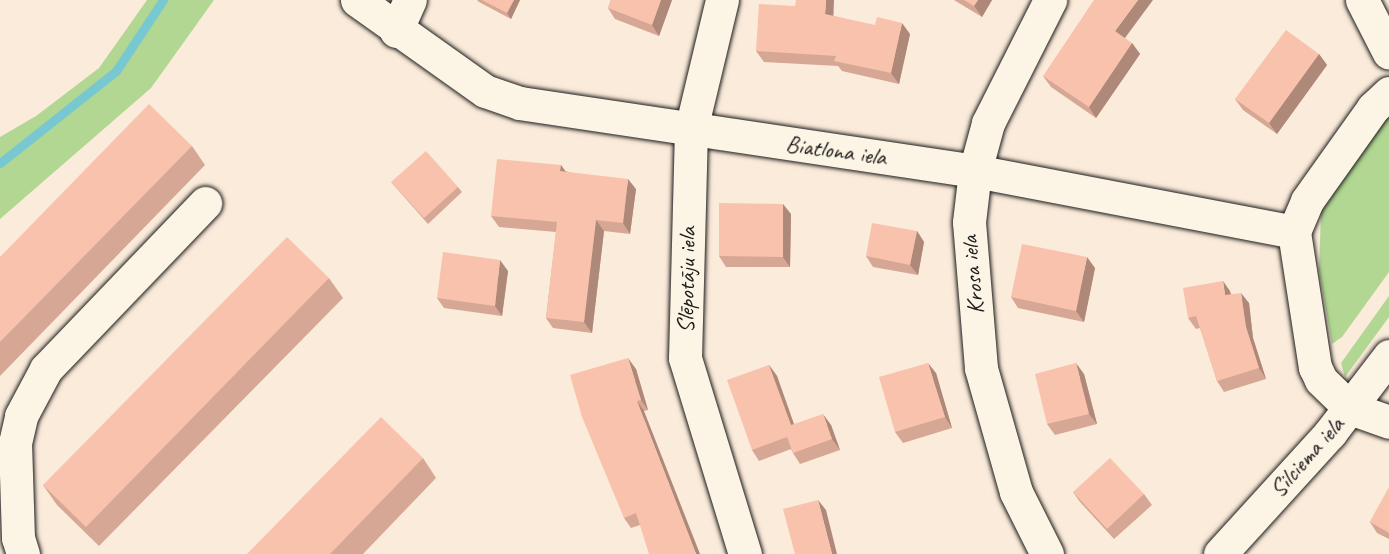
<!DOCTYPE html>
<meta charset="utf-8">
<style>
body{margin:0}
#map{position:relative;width:1389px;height:554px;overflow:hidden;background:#fbebda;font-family:Caveat,sans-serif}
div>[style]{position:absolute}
.green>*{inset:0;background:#b2d793}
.stream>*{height:9px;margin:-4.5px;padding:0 4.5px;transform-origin:4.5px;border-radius:4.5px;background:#78c8d1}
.roads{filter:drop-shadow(0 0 2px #1c1c1c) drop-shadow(0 0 2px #1c1c1c)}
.minor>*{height:33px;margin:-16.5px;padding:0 16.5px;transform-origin:16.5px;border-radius:16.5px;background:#fcf5e5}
.wall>*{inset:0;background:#d6a794}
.shaded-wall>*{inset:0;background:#ae8878}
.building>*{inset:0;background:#f9c2ac}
span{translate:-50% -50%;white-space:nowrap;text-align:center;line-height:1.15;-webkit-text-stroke:4.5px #fcf5e5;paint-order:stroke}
.street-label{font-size:24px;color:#1c1c1c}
</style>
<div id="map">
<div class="green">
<div style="clip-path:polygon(147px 0,214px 0,151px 88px,0 219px,0 137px,36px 116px,99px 68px)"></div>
<div style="clip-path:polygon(1389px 113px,1389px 272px,1342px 337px,1332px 344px,1319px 270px,1321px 212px)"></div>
<div style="clip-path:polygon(1389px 296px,1389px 317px,1345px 377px,1341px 363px)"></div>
</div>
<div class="stream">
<div style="left:0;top:163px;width:148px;rotate:-38.4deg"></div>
<div style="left:116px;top:71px;width:85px;rotate:-56.5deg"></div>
</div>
<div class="roads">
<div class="minor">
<div style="left:357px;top:0;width:157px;rotate:35.4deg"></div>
<div style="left:485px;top:91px;width:37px;rotate:19deg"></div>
<div style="left:520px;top:103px;width:460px;rotate:8.5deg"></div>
<div style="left:975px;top:171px;width:325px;rotate:10.8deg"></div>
<div style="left:722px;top:0;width:133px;rotate:103.5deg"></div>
<div style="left:691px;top:129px;width:229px;rotate:91.5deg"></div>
<div style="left:685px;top:358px;width:205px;rotate:73deg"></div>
<div style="left:1362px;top:0;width:59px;rotate:63deg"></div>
<div style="left:396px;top:31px;width:34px;rotate:-66deg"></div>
<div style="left:1389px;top:93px;width:22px;rotate:137deg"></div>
<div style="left:1373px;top:108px;width:114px;rotate:125.4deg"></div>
<div style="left:1307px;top:201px;width:34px;rotate:113deg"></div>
<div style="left:1294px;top:232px;width:137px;rotate:81.2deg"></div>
<div style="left:1315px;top:367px;width:14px;rotate:65deg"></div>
<div style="left:1321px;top:380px;width:40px;rotate:44deg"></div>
<div style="left:1350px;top:408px;width:41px;rotate:19.7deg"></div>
<div style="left:23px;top:554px;width:17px;rotate:-107deg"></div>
<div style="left:18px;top:538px;width:95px;rotate:-91.8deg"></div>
<div style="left:15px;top:443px;width:28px;rotate:-77deg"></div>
<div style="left:21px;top:416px;width:53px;rotate:-62deg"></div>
<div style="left:46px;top:369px;width:230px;rotate:-46.2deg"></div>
<div style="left:1047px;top:554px;width:69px;rotate:-116.6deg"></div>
<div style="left:1016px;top:492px;width:129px;rotate:-105.8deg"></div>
<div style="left:981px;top:368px;width:146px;rotate:-94.7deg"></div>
<div style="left:969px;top:222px;width:51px;rotate:-83.3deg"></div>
<div style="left:975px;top:171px;width:50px;rotate:-74.8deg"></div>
<div style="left:988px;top:123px;width:138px;rotate:-63.2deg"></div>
<div style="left:1220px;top:554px;width:164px;rotate:-47.7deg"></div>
<div style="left:1330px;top:433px;width:97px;rotate:-52.5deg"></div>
</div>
</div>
<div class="wall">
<div style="clip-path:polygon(477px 0,520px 0,511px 19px,479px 2px)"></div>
<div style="clip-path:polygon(611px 0,672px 0,659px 36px,615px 19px,608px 8px)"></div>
<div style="clip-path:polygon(954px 0,992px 0,982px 17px)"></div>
<div style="clip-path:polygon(833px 16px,910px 34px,899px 84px,842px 71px,838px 66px,764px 62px,756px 51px)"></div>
<div style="clip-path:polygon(1132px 43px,1140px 54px,1096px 118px,1051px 87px,1043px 76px)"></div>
<div style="clip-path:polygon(1319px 54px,1327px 65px,1277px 134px,1243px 110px,1235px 99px)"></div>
<div style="clip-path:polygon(192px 146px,205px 165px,0 376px,0 257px)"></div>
<div style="clip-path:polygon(561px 165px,565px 171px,636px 189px,630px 234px,604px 231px,592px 333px,553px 328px,546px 318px,556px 232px,499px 227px,491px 216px)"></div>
<div style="clip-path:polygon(391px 182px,458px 187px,462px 192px,428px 224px)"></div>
<div style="clip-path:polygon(791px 214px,790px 267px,726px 267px,719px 256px)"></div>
<div style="clip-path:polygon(917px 231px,924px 242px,918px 275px,873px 267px,866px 256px)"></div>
<div style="clip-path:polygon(1095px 268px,1084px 322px,1018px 308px,1011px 297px)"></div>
<div style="clip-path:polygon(508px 271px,502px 316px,444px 308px,437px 298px)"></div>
<div style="clip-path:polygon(329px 278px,343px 298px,99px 546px,57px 505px,43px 485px)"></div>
<div style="clip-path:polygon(1230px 291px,1231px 294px,1249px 303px,1253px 338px,1266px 379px,1224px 392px,1217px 381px,1200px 328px,1196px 329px,1188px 318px)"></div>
<div style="clip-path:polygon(769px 365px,777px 376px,794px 424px,831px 425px,840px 450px,800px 464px,793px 453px,791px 449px,759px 461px,752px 450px)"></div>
<div style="clip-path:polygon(636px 369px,648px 410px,644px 411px,640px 525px,631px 528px,624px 518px)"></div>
<div style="clip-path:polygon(936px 373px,952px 428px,903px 443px,895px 432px)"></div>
<div style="clip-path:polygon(1084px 374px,1097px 424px,1055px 435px,1047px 424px)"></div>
<div style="clip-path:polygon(423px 458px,436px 478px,363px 554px,247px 554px)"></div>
<div style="clip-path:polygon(1389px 488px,1389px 539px,1377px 533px,1370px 522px)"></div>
<div style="clip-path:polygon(1073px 492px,1144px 494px,1152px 505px,1114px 539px,1080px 502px)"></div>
</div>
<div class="shaded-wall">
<div style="clip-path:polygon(514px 0,520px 0,511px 19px,507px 13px)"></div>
<div style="clip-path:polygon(661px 0,672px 0,659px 36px,652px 25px)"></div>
<div style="clip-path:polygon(826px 0,834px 0,833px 25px,825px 14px)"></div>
<div style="clip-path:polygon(978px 0,992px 0,982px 17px,974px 6px)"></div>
<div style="clip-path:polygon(1138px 0,1153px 0,1122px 42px,1115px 31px)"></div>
<div style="clip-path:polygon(902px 23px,910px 34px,899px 84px,891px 73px)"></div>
<div style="clip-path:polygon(1132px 43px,1140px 54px,1096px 118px,1089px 107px)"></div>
<div style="clip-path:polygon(1319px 54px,1327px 65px,1277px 134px,1269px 123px)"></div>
<div style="clip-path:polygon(561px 165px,568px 175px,560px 171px)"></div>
<div style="clip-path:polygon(628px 179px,636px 189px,630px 234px,623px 223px)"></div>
<div style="clip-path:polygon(783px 204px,791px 214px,790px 267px,783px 257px)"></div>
<div style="clip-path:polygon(596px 220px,604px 231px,592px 333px,584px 322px)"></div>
<div style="clip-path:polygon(917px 231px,924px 242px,918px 275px,910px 265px)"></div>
<div style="clip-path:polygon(1087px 257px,1095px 268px,1084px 322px,1076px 311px)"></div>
<div style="clip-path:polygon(500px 260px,508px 271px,502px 316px,495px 306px)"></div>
<div style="clip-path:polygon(1223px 281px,1230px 291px,1233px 306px,1225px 295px)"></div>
<div style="clip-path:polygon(1241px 293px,1249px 303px,1253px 338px,1266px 379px,1259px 368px,1246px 327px)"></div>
<div style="clip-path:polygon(628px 358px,636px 369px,648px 410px,641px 400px)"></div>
<div style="clip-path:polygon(928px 363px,936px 373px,952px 428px,945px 417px)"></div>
<div style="clip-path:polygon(1076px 363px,1084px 374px,1097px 424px,1089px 414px)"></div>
<div style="clip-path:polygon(769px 365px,777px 376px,798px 436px,791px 425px)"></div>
<div style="clip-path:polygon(637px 401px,644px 411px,700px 554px,696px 554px)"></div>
<div style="clip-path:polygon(823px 414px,831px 425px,840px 450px,832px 439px)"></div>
<div style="clip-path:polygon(818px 500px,826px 510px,837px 554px,832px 554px)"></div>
</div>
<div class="building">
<div style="clip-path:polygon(482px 0,514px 0,507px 13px)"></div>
<div style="clip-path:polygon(611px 0,661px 0,652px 25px,608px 8px)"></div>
<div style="clip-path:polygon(796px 0,826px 0,825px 14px,875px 25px,877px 17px,902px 23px,891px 73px,834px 61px,836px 56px,756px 51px,759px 4px,795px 6px)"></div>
<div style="clip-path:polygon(964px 0,978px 0,974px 6px)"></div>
<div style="clip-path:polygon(1094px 0,1138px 0,1115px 31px,1132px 43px,1089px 107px,1043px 76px)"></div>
<div style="clip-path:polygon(1286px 30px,1319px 54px,1269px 123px,1235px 99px)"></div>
<div style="clip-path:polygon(149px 104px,192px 146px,0 342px,0 257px)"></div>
<div style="clip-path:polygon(426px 151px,458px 187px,424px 218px,391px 182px)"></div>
<div style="clip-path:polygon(497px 159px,561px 165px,560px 171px,628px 179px,623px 223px,596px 220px,584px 322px,546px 318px,557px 222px,491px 216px)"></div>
<div style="clip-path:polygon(719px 203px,783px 204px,783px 257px,719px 256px)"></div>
<div style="clip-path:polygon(872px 223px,917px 231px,910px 265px,866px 256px)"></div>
<div style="clip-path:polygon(287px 237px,329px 278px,86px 527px,43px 485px)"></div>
<div style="clip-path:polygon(1022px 244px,1087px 257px,1076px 311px,1011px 297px)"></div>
<div style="clip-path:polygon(443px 252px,500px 260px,495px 306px,437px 298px)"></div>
<div style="clip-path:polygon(1223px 281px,1225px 295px,1241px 293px,1246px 327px,1259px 368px,1217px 381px,1196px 316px,1188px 318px,1183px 288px)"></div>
<div style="clip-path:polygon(628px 358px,641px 400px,637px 401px,696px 554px,649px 554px,636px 513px,624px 518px,582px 417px,570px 375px)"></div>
<div style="clip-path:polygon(928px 363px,945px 417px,895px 432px,879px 377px)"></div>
<div style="clip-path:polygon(1076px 363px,1089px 414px,1047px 424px,1035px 374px)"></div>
<div style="clip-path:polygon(769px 365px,791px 425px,823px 414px,832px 439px,793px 453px,787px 437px,752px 450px,727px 380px)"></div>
<div style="clip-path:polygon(381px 417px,423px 458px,330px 554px,247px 554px)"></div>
<div style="clip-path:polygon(1110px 458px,1144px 494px,1107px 529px,1073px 492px)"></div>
<div style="clip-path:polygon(1389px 487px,1389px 533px,1370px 522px)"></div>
<div style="clip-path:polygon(818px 500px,832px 554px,795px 554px,783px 509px)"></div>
</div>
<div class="street-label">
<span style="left:836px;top:151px;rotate:8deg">Biatlona iela</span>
<span style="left:973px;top:275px;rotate:-95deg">Krosa iela</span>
<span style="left:687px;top:280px;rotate:-89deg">Slēpotāju iela</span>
<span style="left:1307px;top:457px;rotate:-48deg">Silciema iela</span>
</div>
</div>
